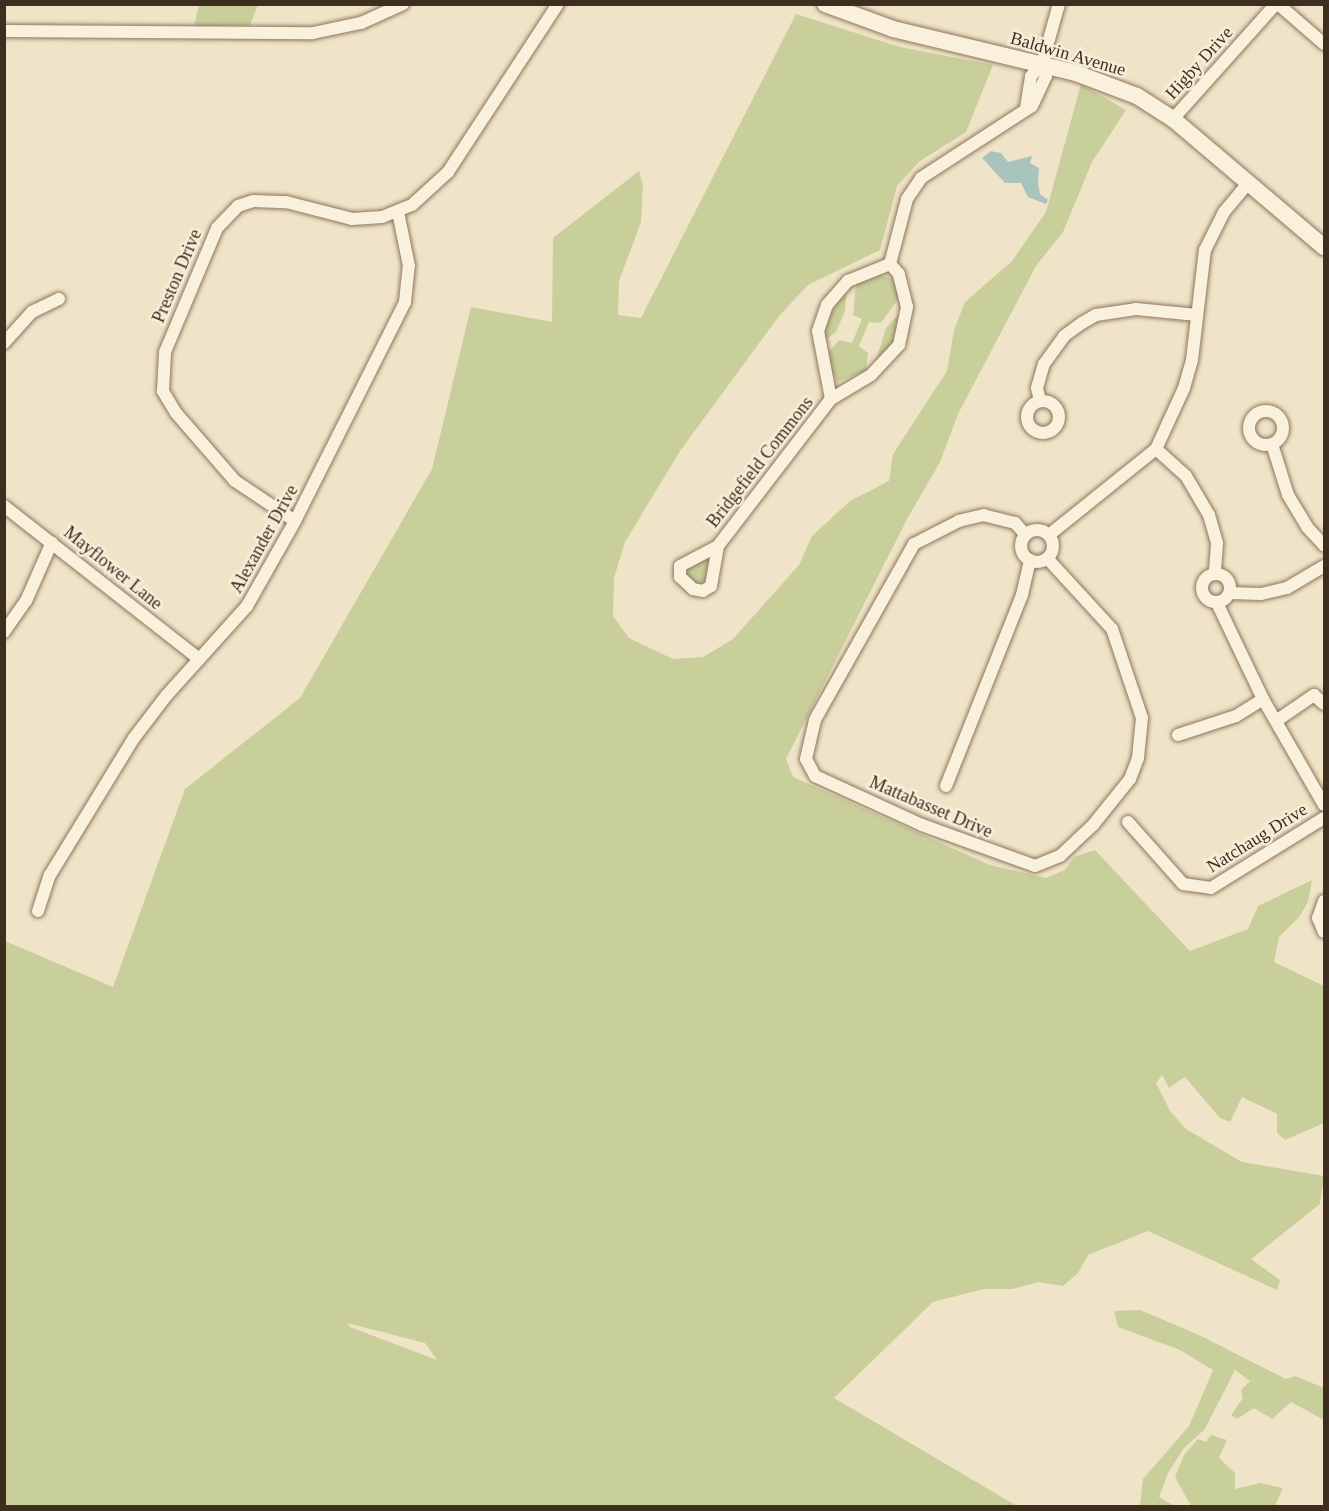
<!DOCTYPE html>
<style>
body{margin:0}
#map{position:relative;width:1329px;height:1511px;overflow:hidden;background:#f0e4c8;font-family:Georgia,serif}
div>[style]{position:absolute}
.green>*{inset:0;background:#c9cf9b}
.water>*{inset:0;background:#a9c4bc}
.roads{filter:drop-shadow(0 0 2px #8d765c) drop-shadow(0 0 2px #8d765c)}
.street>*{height:12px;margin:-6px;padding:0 6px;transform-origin:6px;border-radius:6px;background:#faf1dc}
.street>.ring{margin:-6px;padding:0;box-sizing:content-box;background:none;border:12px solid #faf1dc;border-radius:50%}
.secondary>*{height:16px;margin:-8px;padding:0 8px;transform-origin:8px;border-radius:8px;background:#faf1dc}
span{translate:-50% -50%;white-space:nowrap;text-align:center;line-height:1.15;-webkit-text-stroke:5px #f7eed8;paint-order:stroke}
.street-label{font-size:18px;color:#3d2e20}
.frame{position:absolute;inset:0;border:6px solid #3d2e20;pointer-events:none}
</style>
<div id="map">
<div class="green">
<div style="clip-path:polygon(199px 5px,258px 5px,250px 25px,194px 26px)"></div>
<div style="clip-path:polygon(evenodd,796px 14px,900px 47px,993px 65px,966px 132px,920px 161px,897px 186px,880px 250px,808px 285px,779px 316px,680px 451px,625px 542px,614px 578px,613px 616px,629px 638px,673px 659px,703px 657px,733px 639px,799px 565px,812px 536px,850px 501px,889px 481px,893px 454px,947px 371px,954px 330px,965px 302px,1012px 261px,1046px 212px,1081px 84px,1126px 110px,1092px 162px,1063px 232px,1036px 266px,958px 414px,940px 462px,906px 521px,786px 759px,793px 777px,990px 865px,1046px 878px,1065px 870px,1074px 857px,1095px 850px,1190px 951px,1248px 929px,1258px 906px,1312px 880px,1308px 902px,1299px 917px,1279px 937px,1274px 962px,1324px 986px,1324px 1123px,1285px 1140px,1277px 1133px,1277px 1114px,1242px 1097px,1230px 1122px,1220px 1118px,1185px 1077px,1169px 1088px,1162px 1075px,1156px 1083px,1170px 1111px,1186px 1129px,1242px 1162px,1324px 1176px,1320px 1204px,1251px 1259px,1280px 1280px,1277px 1290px,1148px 1231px,1088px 1255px,1078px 1273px,1063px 1286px,1038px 1282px,1013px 1289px,984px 1289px,933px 1302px,834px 1398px,1017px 1506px,5px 1506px,5px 941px,113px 987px,185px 789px,300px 698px,432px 469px,471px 307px,552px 322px,553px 238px,639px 171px,643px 185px,641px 222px,619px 281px,618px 315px,641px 318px,796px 14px,347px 1323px,425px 1343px,437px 1360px,350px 1327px,347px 1323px)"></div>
<div style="clip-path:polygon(881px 275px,896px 280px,901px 295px,881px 323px,869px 322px,859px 346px,868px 353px,866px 371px,837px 382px,826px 355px,839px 340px,852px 343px,862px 319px,853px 315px,856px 283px)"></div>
<div style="clip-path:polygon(847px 289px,845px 311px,836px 332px,825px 340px,826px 321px)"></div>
<div style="clip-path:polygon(901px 312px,896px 341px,875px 364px,886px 328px)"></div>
<div style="clip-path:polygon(713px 553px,706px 581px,696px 583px,686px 575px,688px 567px)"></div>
<div style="clip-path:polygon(1140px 1310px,1199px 1335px,1286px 1379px,1295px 1376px,1324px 1388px,1324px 1420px,1291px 1402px,1272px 1419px,1254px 1408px,1237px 1419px,1231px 1415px,1243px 1398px,1241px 1390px,1250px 1381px,1235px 1370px,1205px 1429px,1184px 1448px,1168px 1473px,1159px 1497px,1175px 1506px,1140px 1506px,1143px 1479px,1189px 1426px,1213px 1370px,1180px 1350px,1118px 1327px,1114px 1311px)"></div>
<div style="clip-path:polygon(1211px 1435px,1227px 1440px,1219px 1458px,1235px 1473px,1235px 1489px,1260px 1483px,1283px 1488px,1275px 1506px,1191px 1506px,1175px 1477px,1184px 1455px,1198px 1439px,1206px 1442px)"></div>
</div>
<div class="water">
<div style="clip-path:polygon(991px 151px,1001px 153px,1008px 162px,1032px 156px,1030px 163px,1039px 168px,1038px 183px,1040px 194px,1048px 200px,1046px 204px,1028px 197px,1021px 183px,1005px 183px,982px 158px)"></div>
</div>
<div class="roads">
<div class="street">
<div style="left:1278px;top:4px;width:61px;rotate:41deg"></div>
<div style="left:4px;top:31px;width:309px;rotate:0.4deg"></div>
<div style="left:313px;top:33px;width:49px;rotate:-11.8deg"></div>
<div style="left:361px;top:23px;width:46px;rotate:-24.3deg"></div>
<div style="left:1042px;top:64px;width:62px;rotate:-74.2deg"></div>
<div style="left:1026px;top:108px;width:32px;rotate:-81deg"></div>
<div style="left:1031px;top:76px;width:16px;rotate:-47deg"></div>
<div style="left:1173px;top:119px;width:154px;rotate:-48.2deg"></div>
<div style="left:890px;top:264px;width:67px;rotate:-75.3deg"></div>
<div style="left:907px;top:199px;width:25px;rotate:-56deg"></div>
<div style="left:921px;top:178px;width:132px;rotate:-33deg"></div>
<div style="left:1032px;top:106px;width:33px;rotate:-65deg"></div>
<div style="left:1046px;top:76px;width:13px;rotate:-108deg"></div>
<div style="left:4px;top:343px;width:42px;rotate:-47.9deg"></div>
<div style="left:32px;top:312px;width:30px;rotate:-26deg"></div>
<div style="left:831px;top:399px;width:69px;rotate:-100.8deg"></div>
<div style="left:818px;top:331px;width:28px;rotate:-71deg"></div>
<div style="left:827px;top:305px;width:32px;rotate:-49deg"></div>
<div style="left:848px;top:281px;width:45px;rotate:-22deg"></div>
<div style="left:1040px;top:401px;width:13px;rotate:-103deg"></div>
<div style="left:1037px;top:388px;width:25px;rotate:-74deg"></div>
<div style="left:1044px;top:364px;width:34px;rotate:-54deg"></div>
<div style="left:1064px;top:336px;width:22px;rotate:-36deg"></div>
<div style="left:1082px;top:323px;width:16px;rotate:-30deg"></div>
<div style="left:1096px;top:315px;width:40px;rotate:-8.5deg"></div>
<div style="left:1136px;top:309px;width:61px;rotate:5.6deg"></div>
<div class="ring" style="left:1027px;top:401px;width:20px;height:20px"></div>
<div class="ring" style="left:1249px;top:411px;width:22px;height:22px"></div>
<div style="left:1272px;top:444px;width:53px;rotate:72.6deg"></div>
<div style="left:1288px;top:495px;width:37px;rotate:59deg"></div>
<div style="left:1307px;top:527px;width:25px;rotate:47deg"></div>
<div style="left:1156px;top:449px;width:40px;rotate:42deg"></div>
<div style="left:1186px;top:476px;width:45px;rotate:59.5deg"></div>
<div style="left:1209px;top:515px;width:29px;rotate:74deg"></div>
<div style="left:1217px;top:543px;width:31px;rotate:94deg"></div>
<div style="left:4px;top:506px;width:248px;rotate:38.1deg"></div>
<div style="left:295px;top:521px;width:72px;rotate:-146.3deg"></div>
<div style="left:235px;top:481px;width:90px;rotate:-130.9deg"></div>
<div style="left:176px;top:413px;width:26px;rotate:-121deg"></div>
<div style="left:163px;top:391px;width:39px;rotate:-87deg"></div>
<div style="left:165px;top:352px;width:134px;rotate:-67.2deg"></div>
<div style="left:217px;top:228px;width:30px;rotate:-46deg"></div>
<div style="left:238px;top:206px;width:16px;rotate:-18deg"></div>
<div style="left:253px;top:201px;width:33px;rotate:2deg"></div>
<div style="left:286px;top:202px;width:68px;rotate:14.4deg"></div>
<div style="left:352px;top:219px;width:30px;rotate:-4deg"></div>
<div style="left:382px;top:217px;width:32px;rotate:-22deg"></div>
<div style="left:412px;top:205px;width:49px;rotate:-42.5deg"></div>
<div style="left:448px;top:172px;width:201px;rotate:-56.8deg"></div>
<div class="ring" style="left:1021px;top:530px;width:20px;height:20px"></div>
<div style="left:1025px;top:534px;width:15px;rotate:-132deg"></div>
<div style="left:1015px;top:523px;width:32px;rotate:-166deg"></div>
<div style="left:984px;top:515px;width:26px;rotate:167deg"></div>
<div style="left:959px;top:521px;width:51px;rotate:152.9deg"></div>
<div style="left:914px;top:544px;width:202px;rotate:119.4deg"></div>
<div style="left:815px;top:720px;width:40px;rotate:103deg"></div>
<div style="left:806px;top:759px;width:19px;rotate:62deg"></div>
<div style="left:815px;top:776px;width:118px;rotate:24.6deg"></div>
<div style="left:922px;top:825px;width:120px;rotate:19.9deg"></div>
<div style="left:1035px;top:866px;width:27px;rotate:-22deg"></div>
<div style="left:1060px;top:856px;width:45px;rotate:-43.2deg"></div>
<div style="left:1093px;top:825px;width:59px;rotate:-51.2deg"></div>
<div style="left:1130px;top:779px;width:22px;rotate:-69deg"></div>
<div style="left:1138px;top:758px;width:40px;rotate:-84.3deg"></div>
<div style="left:1142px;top:718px;width:94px;rotate:-108.6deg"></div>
<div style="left:1112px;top:629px;width:96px;rotate:-132.5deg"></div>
<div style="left:1049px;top:535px;width:137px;rotate:-38.8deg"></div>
<div style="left:1156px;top:449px;width:67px;rotate:-65.3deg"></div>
<div style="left:1184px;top:388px;width:29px;rotate:-74deg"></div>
<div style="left:1192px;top:360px;width:111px;rotate:-83.3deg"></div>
<div style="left:1205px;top:250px;width:42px;rotate:-63.4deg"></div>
<div style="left:1224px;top:212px;width:38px;rotate:-50deg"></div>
<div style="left:718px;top:546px;width:185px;rotate:-52.5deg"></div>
<div style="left:831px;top:399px;width:47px;rotate:-31deg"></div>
<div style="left:871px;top:375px;width:41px;rotate:-47deg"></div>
<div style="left:899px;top:345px;width:39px;rotate:-78deg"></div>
<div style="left:907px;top:307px;width:34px;rotate:-104deg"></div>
<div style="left:899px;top:274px;width:13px;rotate:-132deg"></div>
<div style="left:718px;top:546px;width:41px;rotate:99.9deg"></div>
<div style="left:711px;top:586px;width:9px;rotate:148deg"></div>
<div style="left:703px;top:591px;width:10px;rotate:-169deg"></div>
<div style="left:693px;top:589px;width:18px;rotate:-137deg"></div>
<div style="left:680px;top:577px;width:11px;rotate:-90deg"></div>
<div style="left:680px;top:566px;width:43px;rotate:-27.8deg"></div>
<div class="ring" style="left:1202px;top:574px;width:16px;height:16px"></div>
<div style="left:1230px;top:593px;width:31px;rotate:2deg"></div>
<div style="left:1261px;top:594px;width:27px;rotate:-13deg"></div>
<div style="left:1287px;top:588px;width:43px;rotate:-30.7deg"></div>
<div style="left:1217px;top:603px;width:106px;rotate:64.4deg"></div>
<div style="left:1263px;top:699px;width:122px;rotate:60.1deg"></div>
<div style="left:4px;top:632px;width:38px;rotate:-55deg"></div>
<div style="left:26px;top:601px;width:64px;rotate:-66.2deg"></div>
<div style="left:1276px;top:721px;width:46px;rotate:-34.4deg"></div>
<div style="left:1314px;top:695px;width:13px;rotate:42deg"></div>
<div style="left:1178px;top:735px;width:61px;rotate:-18.1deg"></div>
<div style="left:1236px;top:716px;width:32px;rotate:-32deg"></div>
<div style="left:946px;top:786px;width:206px;rotate:-68.3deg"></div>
<div style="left:1022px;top:595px;width:36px;rotate:-77deg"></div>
<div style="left:1128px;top:822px;width:83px;rotate:48.4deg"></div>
<div style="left:1183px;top:884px;width:28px;rotate:8deg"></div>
<div style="left:1211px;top:888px;width:133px;rotate:-31.8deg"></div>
<div style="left:1324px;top:901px;width:18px;rotate:109deg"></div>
<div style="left:1318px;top:918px;width:15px;rotate:67deg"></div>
<div style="left:38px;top:911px;width:38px;rotate:-72deg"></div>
<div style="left:50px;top:875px;width:161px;rotate:-58.5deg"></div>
<div style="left:134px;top:738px;width:53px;rotate:-52.7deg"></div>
<div style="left:166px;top:696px;width:121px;rotate:-48deg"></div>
<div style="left:247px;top:606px;width:98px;rotate:-60.5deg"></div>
<div style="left:295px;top:521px;width:245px;rotate:-63.3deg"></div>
<div style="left:405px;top:302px;width:36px;rotate:-84deg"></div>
<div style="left:409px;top:266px;width:55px;rotate:-101.5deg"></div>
</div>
<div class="secondary">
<div style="left:825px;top:4px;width:72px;rotate:20.2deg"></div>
<div style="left:893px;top:29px;width:188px;rotate:13.5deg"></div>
<div style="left:1076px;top:73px;width:65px;rotate:20.7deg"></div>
<div style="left:1137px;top:96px;width:43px;rotate:32.6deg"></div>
<div style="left:1173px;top:119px;width:198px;rotate:40.3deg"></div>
</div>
</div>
<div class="street-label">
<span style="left:1068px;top:54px;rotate:16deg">Baldwin Avenue</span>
<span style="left:1199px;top:63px;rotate:-48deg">Higby Drive</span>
<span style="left:177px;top:276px;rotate:-67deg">Preston Drive</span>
<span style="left:760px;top:462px;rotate:-52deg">Bridgefield Commons</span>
<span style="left:264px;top:539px;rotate:-61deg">Alexander Drive</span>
<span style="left:113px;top:568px;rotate:39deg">Mayflower Lane</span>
<span style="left:931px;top:807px;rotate:23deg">Mattabasset Drive</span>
<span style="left:1257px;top:838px;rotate:-32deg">Natchaug Drive</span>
</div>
<div class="frame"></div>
</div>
